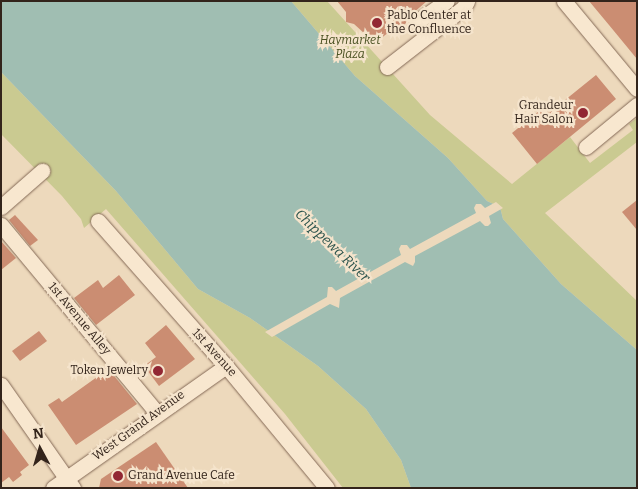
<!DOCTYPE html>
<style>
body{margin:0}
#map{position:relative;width:638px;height:489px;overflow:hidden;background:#edd9bc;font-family:Bitter,serif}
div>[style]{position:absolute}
.green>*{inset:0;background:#caca91}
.water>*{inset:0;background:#a0beb2}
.pier>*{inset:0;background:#edd9bc}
.building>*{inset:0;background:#cb8d72}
.roads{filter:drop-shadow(0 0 1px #846956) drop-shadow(0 0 1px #846956)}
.minor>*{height:15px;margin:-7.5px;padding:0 7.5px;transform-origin:7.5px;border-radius:7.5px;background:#f8e7cf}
.dots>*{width:14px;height:14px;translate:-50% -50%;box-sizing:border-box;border:2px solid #f5e4cc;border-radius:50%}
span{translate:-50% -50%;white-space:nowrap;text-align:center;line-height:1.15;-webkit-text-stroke:4.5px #f5e4cc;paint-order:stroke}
.poi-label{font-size:12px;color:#33241b}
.left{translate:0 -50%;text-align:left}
.right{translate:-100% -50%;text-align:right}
.park-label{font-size:12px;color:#495021;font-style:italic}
.street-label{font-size:12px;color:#33241b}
.water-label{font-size:14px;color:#2a534c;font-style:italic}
.frame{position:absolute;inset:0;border:2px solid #33241b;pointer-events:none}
.north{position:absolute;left:15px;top:424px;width:50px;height:50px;-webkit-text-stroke:4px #f5e4cc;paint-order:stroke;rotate:354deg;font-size:14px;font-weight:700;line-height:20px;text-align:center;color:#33241b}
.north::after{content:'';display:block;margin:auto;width:18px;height:22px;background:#33241b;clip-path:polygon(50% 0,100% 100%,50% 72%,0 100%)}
</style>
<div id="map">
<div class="green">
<div style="clip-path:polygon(291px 1px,327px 1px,430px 115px,512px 184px,570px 137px,590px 163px,633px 130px,629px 124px,637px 118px,637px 142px,545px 213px,637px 301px,637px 350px,561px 284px,503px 219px,500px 207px,487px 201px,448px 158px,355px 76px)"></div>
<div style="clip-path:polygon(1px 72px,116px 191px,198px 289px,250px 318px,318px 366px,366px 409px,401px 460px,411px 488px,343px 488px,285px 414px,106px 209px,84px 228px,81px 219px,62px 196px,1px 134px)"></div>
</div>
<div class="water">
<div style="clip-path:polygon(1px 1px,291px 1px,355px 76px,448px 158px,487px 201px,500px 207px,503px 219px,561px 284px,637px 350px,637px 488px,411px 488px,401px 460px,366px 409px,318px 366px,250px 318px,198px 289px,116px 191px,1px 72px)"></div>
</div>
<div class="pier">
<div style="clip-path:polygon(496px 202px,503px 208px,489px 216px,491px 223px,488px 226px,485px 226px,480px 221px,415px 256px,415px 262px,413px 266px,405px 262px,340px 298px,339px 308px,330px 304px,272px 337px,265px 332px,327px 297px,328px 287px,332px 287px,336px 291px,401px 255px,399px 249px,401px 245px,407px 245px,410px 249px,476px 213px,474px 208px,476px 204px,481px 204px,485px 208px)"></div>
</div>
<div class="building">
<div style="clip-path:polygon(337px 1px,427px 1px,412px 14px,403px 27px,396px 32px,389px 32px,375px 43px,354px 24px,346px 22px,346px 12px)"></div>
<div style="clip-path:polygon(589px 1px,637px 1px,637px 59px,609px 25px)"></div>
<div style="clip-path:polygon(596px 75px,616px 99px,537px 164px,512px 133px,544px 107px,549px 113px)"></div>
<div style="clip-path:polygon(637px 200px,637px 230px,622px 212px)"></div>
<div style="clip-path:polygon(15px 215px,38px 240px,30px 246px,9px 220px)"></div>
<div style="clip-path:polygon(1px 241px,16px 258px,1px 270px)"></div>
<div style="clip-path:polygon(119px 275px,135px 295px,96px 325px,74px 298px,98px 280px,103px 288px)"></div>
<div style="clip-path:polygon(166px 325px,195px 359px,159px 386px,144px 366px,156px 357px,145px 343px)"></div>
<div style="clip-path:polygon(39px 331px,47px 341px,20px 361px,12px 351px)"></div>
<div style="clip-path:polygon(106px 366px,137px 404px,76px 445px,48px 405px,59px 398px,62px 402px,97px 377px,95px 374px)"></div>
<div style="clip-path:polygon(1px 427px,29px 465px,20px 472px,22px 475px,13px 482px,9px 477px,1px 483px)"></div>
<div style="clip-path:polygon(156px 442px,188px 488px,99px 488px,101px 479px)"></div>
</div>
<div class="roads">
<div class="minor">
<div style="left:564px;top:1px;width:114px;rotate:50.3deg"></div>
<div style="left:418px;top:21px;width:35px;rotate:-35deg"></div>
<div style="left:387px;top:67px;width:98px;rotate:-37.9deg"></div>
<div style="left:464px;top:7px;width:7px;rotate:-63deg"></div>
<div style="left:586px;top:147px;width:66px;rotate:-39.5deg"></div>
<div style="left:1px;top:207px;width:55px;rotate:-41.3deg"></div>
<div style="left:98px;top:221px;width:193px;rotate:48.6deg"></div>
<div style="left:226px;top:366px;width:158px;rotate:50.4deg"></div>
<div style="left:1px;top:225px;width:244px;rotate:50.3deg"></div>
<div style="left:1px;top:385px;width:126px;rotate:55deg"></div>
<div style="left:53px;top:488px;width:212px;rotate:-35.2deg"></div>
</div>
</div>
<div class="dots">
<div style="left:377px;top:23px;background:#922733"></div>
<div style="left:583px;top:113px;background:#922733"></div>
<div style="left:158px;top:371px;background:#922733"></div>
<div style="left:118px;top:476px;background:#922733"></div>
</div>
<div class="poi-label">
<span class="left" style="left:387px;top:23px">Pablo Center at<br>the Confluence</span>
<span class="right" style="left:573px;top:113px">Grandeur<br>Hair Salon</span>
<span class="right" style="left:148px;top:371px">Token Jewelry</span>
<span class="left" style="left:128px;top:476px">Grand Avenue Cafe</span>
</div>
<div class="park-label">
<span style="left:350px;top:48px">Haymarket<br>Plaza</span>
</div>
<div class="street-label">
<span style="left:79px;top:319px;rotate:50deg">1st Avenue Alley</span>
<span style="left:214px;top:353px;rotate:48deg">1st Avenue</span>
<span style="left:139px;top:426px;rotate:-36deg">West Grand Avenue</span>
</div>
<div class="water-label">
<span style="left:332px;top:246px;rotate:44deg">Chippewa River</span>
</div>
<div class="frame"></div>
<div class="north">N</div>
</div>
